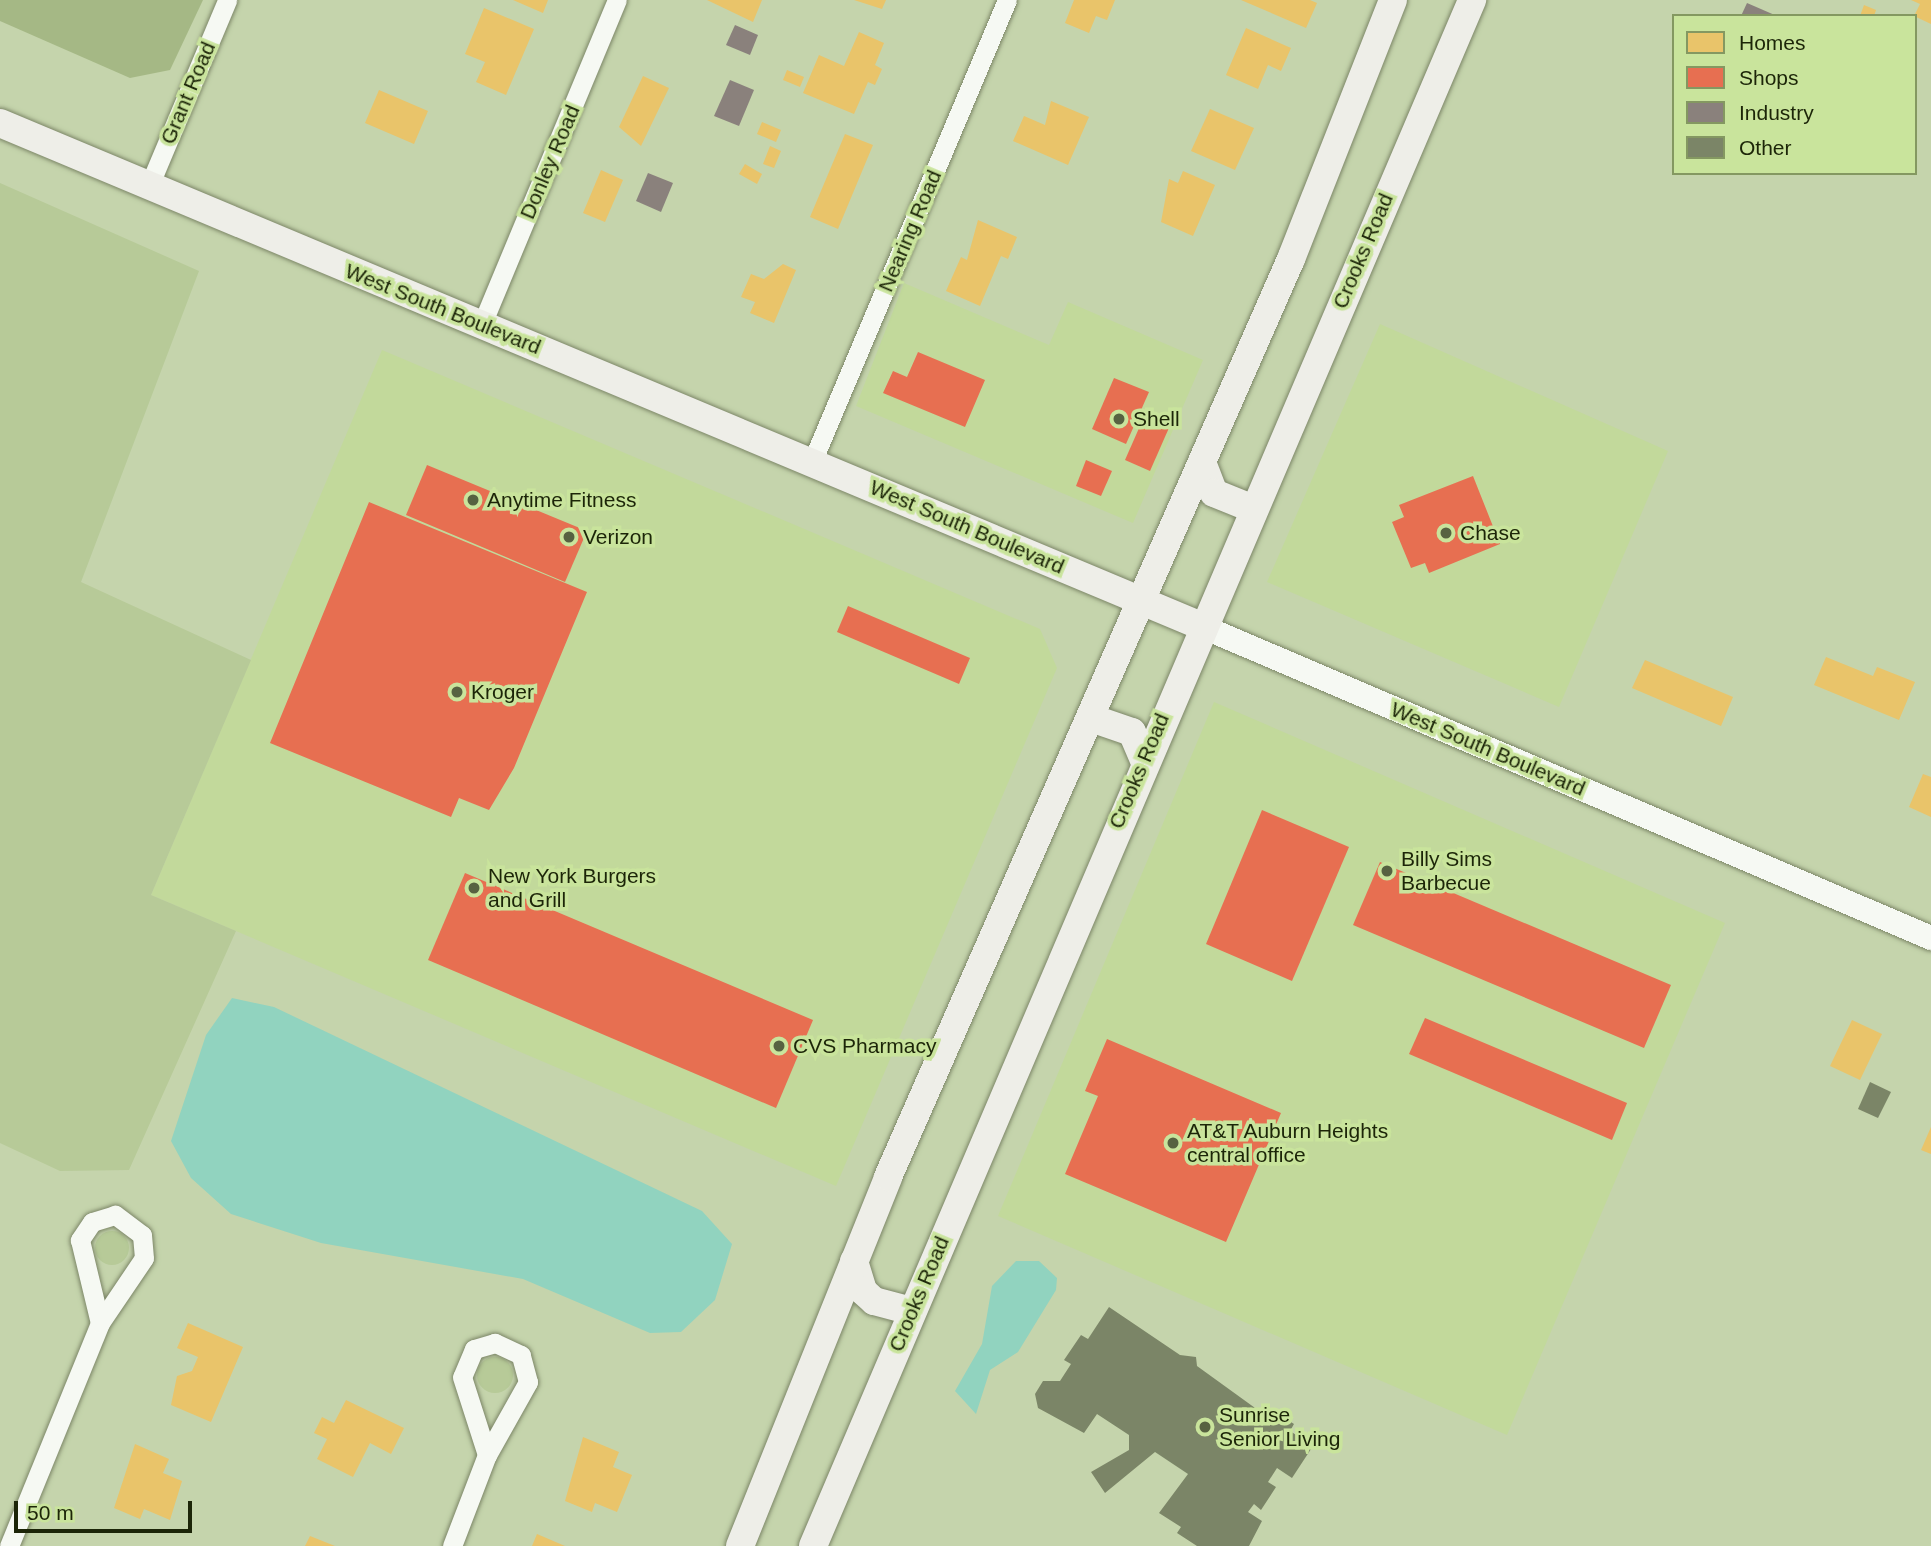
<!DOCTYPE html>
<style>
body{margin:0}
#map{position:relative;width:1931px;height:1546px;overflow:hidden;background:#c5d4ac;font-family:Arial,sans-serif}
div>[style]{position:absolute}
.built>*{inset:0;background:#c2d99b}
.green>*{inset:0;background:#b7ca98}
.round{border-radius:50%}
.forest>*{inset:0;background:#a5b885}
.water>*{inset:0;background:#91d3bf}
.homes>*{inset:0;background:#e9c46a}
.shops>*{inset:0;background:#e76f51}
.industry>*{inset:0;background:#8a817c}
.building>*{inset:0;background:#7b8567}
.roads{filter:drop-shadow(0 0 2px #7c8667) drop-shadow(0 0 2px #7c8667)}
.minor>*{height:19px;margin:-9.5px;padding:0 9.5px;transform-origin:9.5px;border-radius:9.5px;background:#f6f9f3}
.tertiary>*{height:24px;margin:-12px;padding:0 12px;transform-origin:12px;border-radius:12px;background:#f6f9f3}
.secondary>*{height:28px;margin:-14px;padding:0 14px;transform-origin:14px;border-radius:14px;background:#eeeee8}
.dots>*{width:19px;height:19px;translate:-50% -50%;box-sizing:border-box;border:4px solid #c9e49c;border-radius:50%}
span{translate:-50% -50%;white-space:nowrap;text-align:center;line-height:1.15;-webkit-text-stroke:7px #c9e49c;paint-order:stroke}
.street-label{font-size:21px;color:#1c2508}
.poi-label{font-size:21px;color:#1c2508}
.left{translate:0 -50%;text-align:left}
.legend{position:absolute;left:1672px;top:14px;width:245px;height:161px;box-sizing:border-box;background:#c9e49c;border:2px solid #849861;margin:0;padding:9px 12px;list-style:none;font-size:21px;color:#1c2508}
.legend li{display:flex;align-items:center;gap:14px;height:35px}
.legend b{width:35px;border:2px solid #849861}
.scale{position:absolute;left:14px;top:1501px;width:178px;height:32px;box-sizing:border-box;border:4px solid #1c2508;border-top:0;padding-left:9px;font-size:21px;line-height:24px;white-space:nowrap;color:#1c2508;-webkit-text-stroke:5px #c9e49c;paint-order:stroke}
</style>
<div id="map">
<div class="built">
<div style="clip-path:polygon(904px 283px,1049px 345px,1068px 302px,1203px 360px,1133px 523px,856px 406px)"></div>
<div style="clip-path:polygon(1380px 324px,1668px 451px,1559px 707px,1267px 582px)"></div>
<div style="clip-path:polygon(382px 350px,1040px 629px,1057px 668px,836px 1186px,151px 895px)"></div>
<div style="clip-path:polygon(1214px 702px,1725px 923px,1507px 1435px,998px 1216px)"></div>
</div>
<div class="green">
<div style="clip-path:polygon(0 183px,199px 271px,81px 582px,251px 660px,151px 895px,236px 931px,129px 1170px,60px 1171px,0 1143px)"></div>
<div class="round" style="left:95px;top:1231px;width:34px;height:34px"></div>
<div class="round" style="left:477px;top:1357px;width:36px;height:36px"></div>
</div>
<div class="forest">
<div style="clip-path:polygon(0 0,203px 0,170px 70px,130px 78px,0 21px)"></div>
</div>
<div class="water">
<div style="clip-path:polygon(232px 998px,274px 1007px,702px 1211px,732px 1244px,715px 1300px,681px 1332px,650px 1333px,523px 1279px,321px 1243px,231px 1214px,191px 1178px,171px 1141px,206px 1035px)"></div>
<div style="clip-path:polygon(1016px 1261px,1039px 1261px,1057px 1278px,1056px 1290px,1018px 1352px,990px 1370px,976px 1414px,955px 1391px,982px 1344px,992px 1286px)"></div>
</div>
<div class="homes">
<div style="clip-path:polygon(513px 0,548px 0,543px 13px)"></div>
<div style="clip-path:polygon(707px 0,762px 0,753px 22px)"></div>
<div style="clip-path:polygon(854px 0,886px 0,882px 9px)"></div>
<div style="clip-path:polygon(1074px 0,1115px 0,1107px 20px,1096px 16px,1089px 33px,1065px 23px)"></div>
<div style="clip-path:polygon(1241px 0,1310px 0,1317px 3px,1306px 28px)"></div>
<div style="clip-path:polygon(1911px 0,1931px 0,1931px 24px,1914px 16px,1920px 4px)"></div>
<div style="clip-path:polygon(1864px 5px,1876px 10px,1874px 16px,1860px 16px)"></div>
<div style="clip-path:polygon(484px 8px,534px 29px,506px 95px,476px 82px,485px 62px,465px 54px)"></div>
<div style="clip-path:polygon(1246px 28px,1291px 48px,1281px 71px,1268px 65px,1258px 89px,1226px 75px)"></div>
<div style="clip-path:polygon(859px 32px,884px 43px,875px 65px,882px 69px,875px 85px,868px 82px,854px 114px,803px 93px,819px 55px,844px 66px)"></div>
<div style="clip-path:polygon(787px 70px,804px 77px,800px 87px,783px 80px)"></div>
<div style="clip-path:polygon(643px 76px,669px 88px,641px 146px,619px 127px)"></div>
<div style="clip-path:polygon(379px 90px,428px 111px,414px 144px,365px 123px)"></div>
<div style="clip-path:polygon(1051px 101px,1089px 117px,1068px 165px,1013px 141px,1024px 116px,1045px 125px)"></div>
<div style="clip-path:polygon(1210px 109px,1254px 128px,1235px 170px,1191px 151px)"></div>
<div style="clip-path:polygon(762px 122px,781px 130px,776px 142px,757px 134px)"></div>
<div style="clip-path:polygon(845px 134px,873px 145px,838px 229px,810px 217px)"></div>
<div style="clip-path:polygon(770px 146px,781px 151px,774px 168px,763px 164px)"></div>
<div style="clip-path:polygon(745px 164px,762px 174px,757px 184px,739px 174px)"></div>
<div style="clip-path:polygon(601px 170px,623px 180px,605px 222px,583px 213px)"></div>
<div style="clip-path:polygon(1183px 171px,1215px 185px,1193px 236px,1161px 222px,1169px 179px,1178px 183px)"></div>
<div style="clip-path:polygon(978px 220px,1017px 237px,1008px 259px,1001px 256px,980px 306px,946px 291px,961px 257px,967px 260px)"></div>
<div style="clip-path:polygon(783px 264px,796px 270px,774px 323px,750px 313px,755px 302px,741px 297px,751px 274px,764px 279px)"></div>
<div style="clip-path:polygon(1826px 657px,1873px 676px,1877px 667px,1915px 682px,1899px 720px,1814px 685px)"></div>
<div style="clip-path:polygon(1645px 660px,1733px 697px,1721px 726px,1632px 688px)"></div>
<div style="clip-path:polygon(1923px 774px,1931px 777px,1931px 817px,1909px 807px)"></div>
<div style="clip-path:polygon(1852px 1020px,1882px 1034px,1860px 1080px,1830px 1066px)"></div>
<div style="clip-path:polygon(1931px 1127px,1931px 1154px,1921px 1150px)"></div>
<div style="clip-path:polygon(188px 1323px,243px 1347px,211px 1422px,171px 1405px,177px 1376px,192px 1371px,198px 1357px,177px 1348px)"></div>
<div style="clip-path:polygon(346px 1400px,404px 1428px,391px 1454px,370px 1443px,353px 1477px,317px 1459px,327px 1439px,314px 1433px,322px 1417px,334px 1423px)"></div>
<div style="clip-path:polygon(583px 1437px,619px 1452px,613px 1467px,632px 1475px,617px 1512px,595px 1503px,592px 1512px,565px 1501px)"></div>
<div style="clip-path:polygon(135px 1444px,169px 1459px,163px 1473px,182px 1481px,170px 1520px,144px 1509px,140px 1519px,114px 1508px)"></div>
<div style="clip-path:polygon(537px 1534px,565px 1546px,532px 1546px)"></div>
<div style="clip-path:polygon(310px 1536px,335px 1546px,305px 1546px)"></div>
</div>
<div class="shops">
<div style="clip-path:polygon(918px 352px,985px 380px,965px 427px,883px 393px,893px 371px,907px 377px)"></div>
<div style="clip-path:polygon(1114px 378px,1149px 392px,1126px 444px,1092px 429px)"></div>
<div style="clip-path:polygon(1147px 410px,1172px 421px,1150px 471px,1125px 460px)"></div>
<div style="clip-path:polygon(1086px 460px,1112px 471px,1101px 496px,1076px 486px)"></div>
<div style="clip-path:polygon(427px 465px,587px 531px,565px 582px,406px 515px)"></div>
<div style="clip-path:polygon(1473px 476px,1500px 544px,1429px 573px,1425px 563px,1411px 568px,1392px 522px,1404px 517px,1399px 505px)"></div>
<div style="clip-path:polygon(369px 502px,587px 592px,514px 768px,489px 810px,459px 798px,451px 817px,270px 743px)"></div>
<div style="clip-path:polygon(848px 606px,970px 658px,959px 684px,837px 632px)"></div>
<div style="clip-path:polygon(1262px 810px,1349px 847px,1292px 981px,1206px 944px)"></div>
<div style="clip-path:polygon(1380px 862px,1671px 985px,1644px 1048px,1353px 925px)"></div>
<div style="clip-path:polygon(465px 873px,813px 1020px,776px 1108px,428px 960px)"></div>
<div style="clip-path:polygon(1425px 1018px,1627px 1103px,1612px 1140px,1409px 1054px)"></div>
<div style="clip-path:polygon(1107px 1039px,1281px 1113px,1226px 1242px,1065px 1174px,1098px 1096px,1085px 1091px)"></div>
</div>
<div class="industry">
<div style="clip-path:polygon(1747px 3px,1777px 16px,1741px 16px)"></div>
<div style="clip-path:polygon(735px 25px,758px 35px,750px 55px,726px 45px)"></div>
<div style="clip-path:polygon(730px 80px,754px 90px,739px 126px,714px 116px)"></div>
<div style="clip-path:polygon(648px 173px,673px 183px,661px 212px,636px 201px)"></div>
</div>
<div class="building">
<div style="clip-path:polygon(1870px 1082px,1891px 1092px,1878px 1118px,1858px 1109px)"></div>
<div style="clip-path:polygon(1109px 1307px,1180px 1355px,1196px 1357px,1197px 1366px,1262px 1413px,1266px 1406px,1294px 1424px,1290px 1431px,1313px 1446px,1292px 1478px,1277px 1468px,1268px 1482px,1276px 1487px,1261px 1510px,1254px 1504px,1248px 1512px,1262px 1521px,1249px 1546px,1197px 1546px,1177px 1533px,1181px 1527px,1159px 1513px,1188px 1474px,1155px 1452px,1105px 1493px,1091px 1472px,1129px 1450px,1129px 1435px,1097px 1414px,1084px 1433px,1038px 1408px,1035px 1394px,1043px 1381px,1060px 1381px,1071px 1364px,1064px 1360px,1081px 1335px,1088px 1339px)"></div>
</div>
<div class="roads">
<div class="minor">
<div style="left:149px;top:186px;width:202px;rotate:-67.2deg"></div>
<div style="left:482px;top:324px;width:351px;rotate:-67.4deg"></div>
<div style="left:812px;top:462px;width:501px;rotate:-67.12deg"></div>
<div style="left:9px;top:1546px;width:241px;rotate:-67.8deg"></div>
<div style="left:100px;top:1323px;width:78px;rotate:-55.9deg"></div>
<div style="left:144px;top:1258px;width:23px;rotate:-95deg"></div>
<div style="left:142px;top:1235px;width:34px;rotate:-143deg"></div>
<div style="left:115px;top:1215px;width:24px;rotate:163deg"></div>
<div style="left:92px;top:1222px;width:22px;rotate:124deg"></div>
<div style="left:80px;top:1240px;width:85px;rotate:76.5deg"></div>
<div style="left:452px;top:1546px;width:97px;rotate:-69deg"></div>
<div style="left:487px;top:1455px;width:84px;rotate:-60.7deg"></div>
<div style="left:528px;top:1382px;width:28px;rotate:-105deg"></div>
<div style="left:521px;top:1355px;width:29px;rotate:-155deg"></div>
<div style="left:495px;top:1343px;width:22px;rotate:164deg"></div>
<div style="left:474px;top:1349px;width:30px;rotate:113deg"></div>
<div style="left:462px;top:1377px;width:82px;rotate:72.2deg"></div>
</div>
<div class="tertiary">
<div style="left:1201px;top:626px;width:794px;rotate:23.14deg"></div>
</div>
<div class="secondary">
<div style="left:0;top:123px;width:1302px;rotate:22.72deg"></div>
<div style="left:1202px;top:462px;width:33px;rotate:69deg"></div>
<div style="left:1214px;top:493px;width:40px;rotate:22deg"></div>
<div style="left:1091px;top:718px;width:43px;rotate:18.9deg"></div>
<div style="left:1132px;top:732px;width:30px;rotate:67deg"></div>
<div style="left:854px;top:1261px;width:31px;rotate:73deg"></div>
<div style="left:863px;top:1291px;width:15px;rotate:42deg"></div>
<div style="left:874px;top:1301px;width:39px;rotate:15deg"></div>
<div style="left:740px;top:1546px;width:398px;rotate:-68.1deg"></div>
<div style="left:888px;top:1177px;width:1003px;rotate:-66.3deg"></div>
<div style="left:1291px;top:259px;width:278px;rotate:-68.5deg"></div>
<div style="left:813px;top:1546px;width:1681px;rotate:-66.91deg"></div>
</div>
</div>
<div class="dots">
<div style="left:1119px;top:419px;background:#576241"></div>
<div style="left:473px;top:500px;background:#576241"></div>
<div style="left:1446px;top:533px;background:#576241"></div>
<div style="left:569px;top:537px;background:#576241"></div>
<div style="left:457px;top:692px;background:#576241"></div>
<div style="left:1387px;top:871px;background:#576241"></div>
<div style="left:474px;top:888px;background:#576241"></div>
<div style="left:779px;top:1046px;background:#576241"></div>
<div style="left:1173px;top:1143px;background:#576241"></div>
<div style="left:1205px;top:1427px;background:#576241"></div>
</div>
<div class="street-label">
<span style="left:188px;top:93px;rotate:-67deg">Grant Road</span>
<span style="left:550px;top:162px;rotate:-67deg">Donley Road</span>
<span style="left:910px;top:231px;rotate:-67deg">Nearing Road</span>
<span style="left:1363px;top:251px;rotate:-67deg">Crooks Road</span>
<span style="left:443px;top:309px;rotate:22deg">West South Boulevard</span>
<span style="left:967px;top:527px;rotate:23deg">West South Boulevard</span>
<span style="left:1488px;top:749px;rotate:23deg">West South Boulevard</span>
<span style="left:1139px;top:771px;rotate:-67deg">Crooks Road</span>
<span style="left:919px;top:1294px;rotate:-67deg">Crooks Road</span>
</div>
<div class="poi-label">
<span class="left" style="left:1133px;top:419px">Shell</span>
<span class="left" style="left:487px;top:500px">Anytime Fitness</span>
<span class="left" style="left:1460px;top:533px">Chase</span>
<span class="left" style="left:583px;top:537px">Verizon</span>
<span class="left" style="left:471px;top:692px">Kroger</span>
<span class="left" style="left:1401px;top:871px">Billy Sims<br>Barbecue</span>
<span class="left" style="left:488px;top:888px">New York Burgers<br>and Grill</span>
<span class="left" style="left:793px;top:1046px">CVS Pharmacy</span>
<span class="left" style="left:1187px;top:1143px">AT&amp;T Auburn Heights<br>central office</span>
<span class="left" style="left:1219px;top:1427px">Sunrise<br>Senior Living</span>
</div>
<ul class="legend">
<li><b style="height:19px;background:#e9c46a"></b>Homes</li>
<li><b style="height:19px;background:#e76f51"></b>Shops</li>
<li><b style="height:19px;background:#8a817c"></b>Industry</li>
<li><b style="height:19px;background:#7b8567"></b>Other</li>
</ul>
<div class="scale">50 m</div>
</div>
